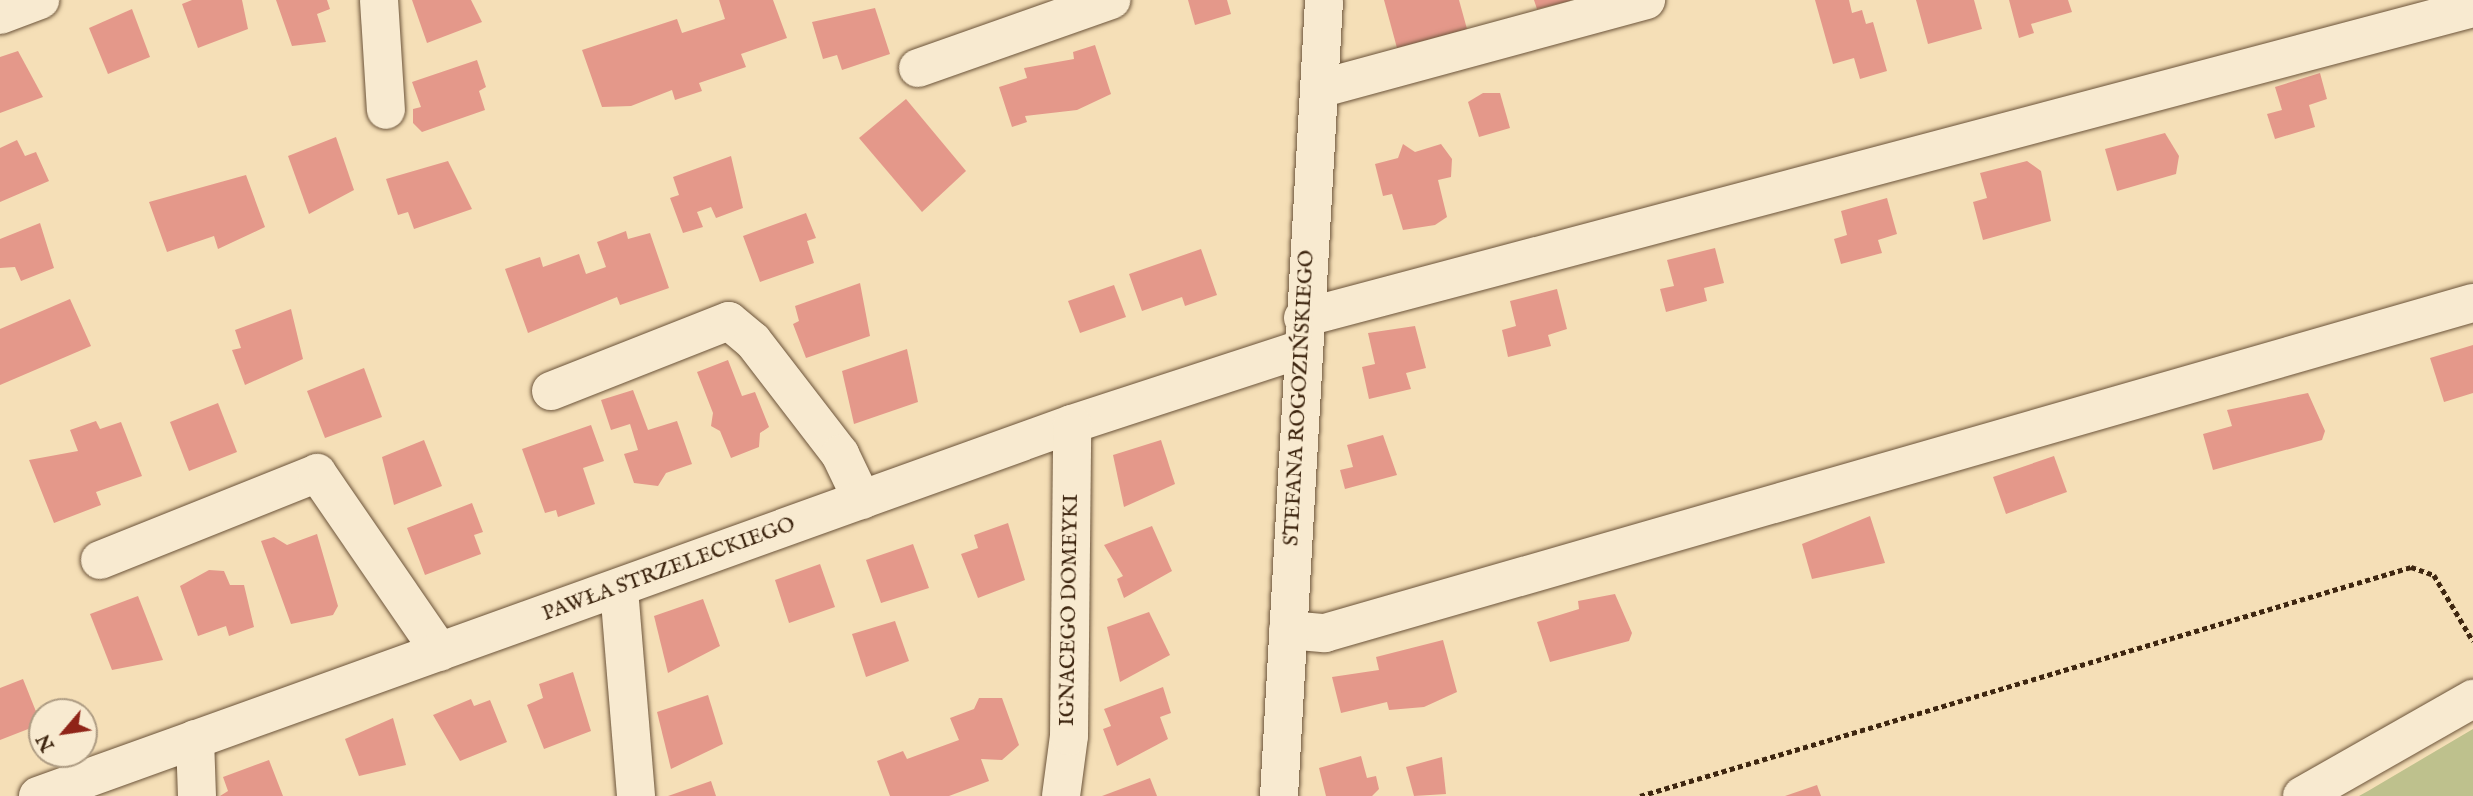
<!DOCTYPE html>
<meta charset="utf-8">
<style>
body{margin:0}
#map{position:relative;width:2473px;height:796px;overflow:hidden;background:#f5dfb7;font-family:"IM FELL English",serif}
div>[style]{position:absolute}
.green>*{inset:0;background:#bec18d}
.building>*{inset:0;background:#e4988a}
.path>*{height:4.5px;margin-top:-2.25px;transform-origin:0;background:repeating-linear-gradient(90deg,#3e2610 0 5px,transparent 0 8.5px)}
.roads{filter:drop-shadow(0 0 2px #6c543a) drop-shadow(0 0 2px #6c543a)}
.minor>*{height:38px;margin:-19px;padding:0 19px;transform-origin:19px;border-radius:19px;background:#f8ead0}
span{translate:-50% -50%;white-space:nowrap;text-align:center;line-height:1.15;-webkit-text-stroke:6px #f8ead0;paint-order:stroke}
.street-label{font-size:21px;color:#3e2610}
.north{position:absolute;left:28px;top:698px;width:70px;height:70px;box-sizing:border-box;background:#f8ead0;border:2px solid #ae9c83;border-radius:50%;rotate:241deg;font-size:19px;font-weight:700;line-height:28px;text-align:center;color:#3e2610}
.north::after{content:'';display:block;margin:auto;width:24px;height:32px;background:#8f2418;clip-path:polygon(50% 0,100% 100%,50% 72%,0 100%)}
</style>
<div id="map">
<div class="green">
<div style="clip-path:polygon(2473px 729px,2473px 796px,2359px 796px,2368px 791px)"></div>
</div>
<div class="building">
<div style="clip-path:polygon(192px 0,242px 0,248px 29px,198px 48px,182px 4px)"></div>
<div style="clip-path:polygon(276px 0,327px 0,330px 9px,317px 14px,326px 42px,292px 46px)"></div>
<div style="clip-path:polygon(412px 0,471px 0,482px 22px,427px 43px)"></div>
<div style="clip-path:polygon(719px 0,773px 0,787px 38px,741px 54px,746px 67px,699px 83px,702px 91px,675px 100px,672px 90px,631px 106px,602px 107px,582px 50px,677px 19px,682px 33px,725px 19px)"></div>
<div style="clip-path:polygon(1188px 0,1227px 0,1231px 14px,1195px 25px)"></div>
<div style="clip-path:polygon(1384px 0,1459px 0,1467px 29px,1397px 48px)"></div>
<div style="clip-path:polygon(1534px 0,1570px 0,1570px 1px,1537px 9px)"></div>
<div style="clip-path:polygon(1815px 0,1849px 0,1852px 13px,1862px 10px,1866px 24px,1873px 22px,1887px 71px,1860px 79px,1854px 58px,1833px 64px)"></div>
<div style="clip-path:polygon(1916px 0,1974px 0,1982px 29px,1928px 44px)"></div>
<div style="clip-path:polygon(2009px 0,2068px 0,2072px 12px,2031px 24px,2034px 33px,2019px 38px)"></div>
<div style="clip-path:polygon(875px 8px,890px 54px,842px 70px,837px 55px,823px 59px,812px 22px)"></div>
<div style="clip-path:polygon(132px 9px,150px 57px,108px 74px,89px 28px)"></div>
<div style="clip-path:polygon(1095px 45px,1111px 94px,1077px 110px,1025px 116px,1027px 122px,1012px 127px,999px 87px,1027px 78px,1024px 68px,1074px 59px,1073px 52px)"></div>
<div style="clip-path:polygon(18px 51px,43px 97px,0 113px,0 57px)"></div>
<div style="clip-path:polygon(477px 60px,486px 87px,479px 91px,485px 110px,422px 132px,413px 123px,413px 109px,421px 107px,412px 82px)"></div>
<div style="clip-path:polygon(2320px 73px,2327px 99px,2309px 105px,2315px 127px,2275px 139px,2267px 114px,2282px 110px,2275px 87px)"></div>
<div style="clip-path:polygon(1483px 93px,1500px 93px,1510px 128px,1479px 137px,1468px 102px)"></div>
<div style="clip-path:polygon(906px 99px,966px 171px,922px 212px,859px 138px)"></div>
<div style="clip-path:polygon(2165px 133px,2179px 156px,2176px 174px,2117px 191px,2105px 149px)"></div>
<div style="clip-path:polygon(336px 137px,354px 190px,309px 214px,288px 156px)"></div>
<div style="clip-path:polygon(17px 140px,25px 156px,36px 152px,49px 181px,0 202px,0 148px)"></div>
<div style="clip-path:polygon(1403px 144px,1415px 152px,1441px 144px,1452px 159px,1451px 177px,1438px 180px,1447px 217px,1435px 225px,1403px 230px,1392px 194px,1383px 196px,1375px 164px,1398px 158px)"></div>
<div style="clip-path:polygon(731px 156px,743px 208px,716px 218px,711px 207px,697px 212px,703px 227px,683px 233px,670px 198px,679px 195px,673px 177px)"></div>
<div style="clip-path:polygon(448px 161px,472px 209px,414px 229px,408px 212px,398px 215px,386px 179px)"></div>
<div style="clip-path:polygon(2027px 161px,2041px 171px,2051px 221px,1983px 240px,1973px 202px,1987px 198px,1980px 173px)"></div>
<div style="clip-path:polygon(246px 175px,265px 227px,218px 249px,214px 236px,167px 252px,149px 202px)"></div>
<div style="clip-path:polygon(1887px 198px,1897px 234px,1878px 240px,1882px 253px,1841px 264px,1834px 239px,1847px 235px,1841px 211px)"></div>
<div style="clip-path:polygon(806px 213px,816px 238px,807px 241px,814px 263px,760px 282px,743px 236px)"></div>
<div style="clip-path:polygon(40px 223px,54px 268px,21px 281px,15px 267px,0 268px,0 239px)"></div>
<div style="clip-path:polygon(626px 231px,628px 239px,650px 233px,669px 288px,620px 305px,617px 297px,528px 333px,505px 269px,540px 257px,543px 267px,579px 254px,586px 274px,606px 267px,597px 242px)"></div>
<div style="clip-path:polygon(1715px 248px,1724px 283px,1704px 288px,1707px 301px,1666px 312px,1660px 289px,1674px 286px,1667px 260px)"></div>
<div style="clip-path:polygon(1201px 249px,1217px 295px,1185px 306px,1182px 297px,1142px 311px,1129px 274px)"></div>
<div style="clip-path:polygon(860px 283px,870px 336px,806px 358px,793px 324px,799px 321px,795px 306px)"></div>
<div style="clip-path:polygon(1114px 285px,1126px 317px,1080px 333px,1068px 301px)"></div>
<div style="clip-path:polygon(1557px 289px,1567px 329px,1548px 335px,1551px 346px,1508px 357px,1502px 330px,1516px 326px,1510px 301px)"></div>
<div style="clip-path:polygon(70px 299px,91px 346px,0 385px,0 329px)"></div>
<div style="clip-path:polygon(291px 309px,303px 359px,245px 385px,232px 350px,241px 348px,235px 330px)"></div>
<div style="clip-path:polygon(1415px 326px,1426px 368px,1406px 373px,1411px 389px,1369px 399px,1362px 367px,1375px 364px,1368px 333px)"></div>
<div style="clip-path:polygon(2473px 345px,2473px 393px,2444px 402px,2430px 358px)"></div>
<div style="clip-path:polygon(907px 349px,918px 402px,854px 424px,842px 371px)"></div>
<div style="clip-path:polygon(728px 360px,742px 396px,755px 392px,769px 427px,760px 433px,759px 447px,731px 458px,720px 431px,711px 426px,713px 413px,697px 372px)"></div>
<div style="clip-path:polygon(364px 368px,382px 417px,325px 438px,307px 391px)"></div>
<div style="clip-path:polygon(633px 390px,648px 430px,677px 421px,692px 464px,666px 473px,658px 486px,634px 483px,624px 454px,638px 450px,630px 424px,611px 430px,601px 400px)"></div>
<div style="clip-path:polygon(2308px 393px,2325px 431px,2322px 440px,2213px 470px,2203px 434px,2232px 426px,2227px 410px)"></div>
<div style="clip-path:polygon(218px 403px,237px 452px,189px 471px,170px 422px)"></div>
<div style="clip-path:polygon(96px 421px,100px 429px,121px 422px,142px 476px,96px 492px,101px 505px,54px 523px,29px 460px,78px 451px,70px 430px)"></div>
<div style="clip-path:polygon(591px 425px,604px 461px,583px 468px,595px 504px,558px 517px,556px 510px,545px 513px,522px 449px)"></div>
<div style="clip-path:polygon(1383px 435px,1397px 475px,1345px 489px,1340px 470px,1353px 467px,1347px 445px)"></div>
<div style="clip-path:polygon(424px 440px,442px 486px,394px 505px,382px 457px)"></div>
<div style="clip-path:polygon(1161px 440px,1175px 484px,1124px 507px,1113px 455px)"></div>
<div style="clip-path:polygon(2054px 456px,2067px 492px,2006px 514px,1993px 477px)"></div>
<div style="clip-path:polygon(472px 503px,483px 532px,474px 535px,481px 554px,425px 575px,407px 528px)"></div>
<div style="clip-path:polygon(1870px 516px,1885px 563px,1812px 579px,1802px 544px)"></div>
<div style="clip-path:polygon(1008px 523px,1025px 580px,978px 598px,961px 554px,978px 548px,974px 535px)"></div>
<div style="clip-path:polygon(1152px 526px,1172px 571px,1124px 598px,1117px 579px,1123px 576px,1104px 545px)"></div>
<div style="clip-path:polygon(317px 534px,338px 606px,333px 615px,291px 624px,261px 541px,274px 537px,287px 545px)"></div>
<div style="clip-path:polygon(913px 544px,929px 588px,881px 603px,866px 560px)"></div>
<div style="clip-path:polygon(820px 564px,835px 607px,789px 623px,775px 580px)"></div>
<div style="clip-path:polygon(209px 570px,224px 571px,230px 585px,244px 585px,254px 627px,229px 636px,226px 626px,198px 636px,180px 586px)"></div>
<div style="clip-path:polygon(1615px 594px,1632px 633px,1629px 641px,1550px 662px,1537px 622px,1579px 609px,1578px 601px)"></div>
<div style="clip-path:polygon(138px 596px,163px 660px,112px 670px,90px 614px)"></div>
<div style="clip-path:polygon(703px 599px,720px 646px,668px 673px,654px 616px)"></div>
<div style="clip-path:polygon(1149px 612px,1170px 655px,1120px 682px,1107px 627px)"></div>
<div style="clip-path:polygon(895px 621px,909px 661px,866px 677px,852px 634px)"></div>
<div style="clip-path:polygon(1443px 640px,1457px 692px,1424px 707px,1389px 710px,1387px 702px,1341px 713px,1332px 677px,1379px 670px,1376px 657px)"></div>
<div style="clip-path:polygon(573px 672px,591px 731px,544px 749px,527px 705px,543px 698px,539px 684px)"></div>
<div style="clip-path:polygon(23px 679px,41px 724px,0 740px,0 688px)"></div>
<div style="clip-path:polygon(1163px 687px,1171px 713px,1160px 717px,1168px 739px,1117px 766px,1103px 729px,1111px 726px,1104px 709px)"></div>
<div style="clip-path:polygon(708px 695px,723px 744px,671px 769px,657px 712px)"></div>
<div style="clip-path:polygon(979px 698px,1002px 698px,1019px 745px,1002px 760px,981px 759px,989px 781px,949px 796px,890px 796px,877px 761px,903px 751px,907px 759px,959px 740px,950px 718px,974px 709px)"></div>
<div style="clip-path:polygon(471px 699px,474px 706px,490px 700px,507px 742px,460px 761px,433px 715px)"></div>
<div style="clip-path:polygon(393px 718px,406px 765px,359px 776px,345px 739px)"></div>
<div style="clip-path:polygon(1361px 756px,1367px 778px,1376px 776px,1379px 789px,1372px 796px,1326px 796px,1319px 768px)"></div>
<div style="clip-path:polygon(1442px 757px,1446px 794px,1414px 796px,1406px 767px)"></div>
<div style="clip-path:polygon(269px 760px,283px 796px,220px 796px,228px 791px,223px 777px)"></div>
<div style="clip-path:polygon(1150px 778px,1157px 796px,1102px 796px)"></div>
<div style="clip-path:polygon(711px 781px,716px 796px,668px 796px)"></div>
<div style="clip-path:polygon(1817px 785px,1821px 796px,1831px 796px,1785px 796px)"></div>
</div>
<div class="path">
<div style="left:1640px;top:796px;width:804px;rotate:-16.54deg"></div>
<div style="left:2411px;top:567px;width:24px;rotate:19deg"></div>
<div style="left:2434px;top:575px;width:77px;rotate:59.4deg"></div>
</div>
<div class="roads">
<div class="minor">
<div style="left:379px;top:0;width:110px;rotate:86.4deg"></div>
<div style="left:0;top:15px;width:43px;rotate:-20.6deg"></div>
<div style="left:918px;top:68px;width:205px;rotate:-19.4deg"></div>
<div style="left:1319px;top:89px;width:339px;rotate:-15.2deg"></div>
<div style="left:1303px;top:318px;width:1210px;rotate:-14.84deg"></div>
<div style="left:551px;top:391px;width:191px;rotate:-21.5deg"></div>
<div style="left:729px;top:321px;width:31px;rotate:40deg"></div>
<div style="left:753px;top:341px;width:143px;rotate:52.4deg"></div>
<div style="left:840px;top:454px;width:51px;rotate:64.4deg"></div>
<div style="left:100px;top:560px;width:234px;rotate:-21.8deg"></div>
<div style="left:317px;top:473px;width:217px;rotate:55.5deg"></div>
<div style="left:619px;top:589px;width:208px;rotate:85.3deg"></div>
<div style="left:1288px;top:630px;width:37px;rotate:5deg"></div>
<div style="left:1325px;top:633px;width:1194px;rotate:-16.04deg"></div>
<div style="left:195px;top:739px;width:57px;rotate:88deg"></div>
<div style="left:38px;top:796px;width:1099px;rotate:-19.79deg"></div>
<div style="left:1072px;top:424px;width:241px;rotate:-18.1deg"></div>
<div style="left:1061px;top:796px;width:61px;rotate:-82.4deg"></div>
<div style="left:1069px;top:736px;width:312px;rotate:-89.4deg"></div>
<div style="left:1279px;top:796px;width:797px;rotate:-86.76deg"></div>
<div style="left:2302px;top:796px;width:197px;rotate:-29.6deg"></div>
</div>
</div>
<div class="street-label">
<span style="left:1300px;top:398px;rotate:-87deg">STEFANA ROGOZIŃSKIEGO</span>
<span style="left:669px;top:570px;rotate:-20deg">PAWŁA STRZELECKIEGO</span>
<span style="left:1070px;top:610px;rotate:-89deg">IGNACEGO DOMEYKI</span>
</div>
<div class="north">N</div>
</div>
